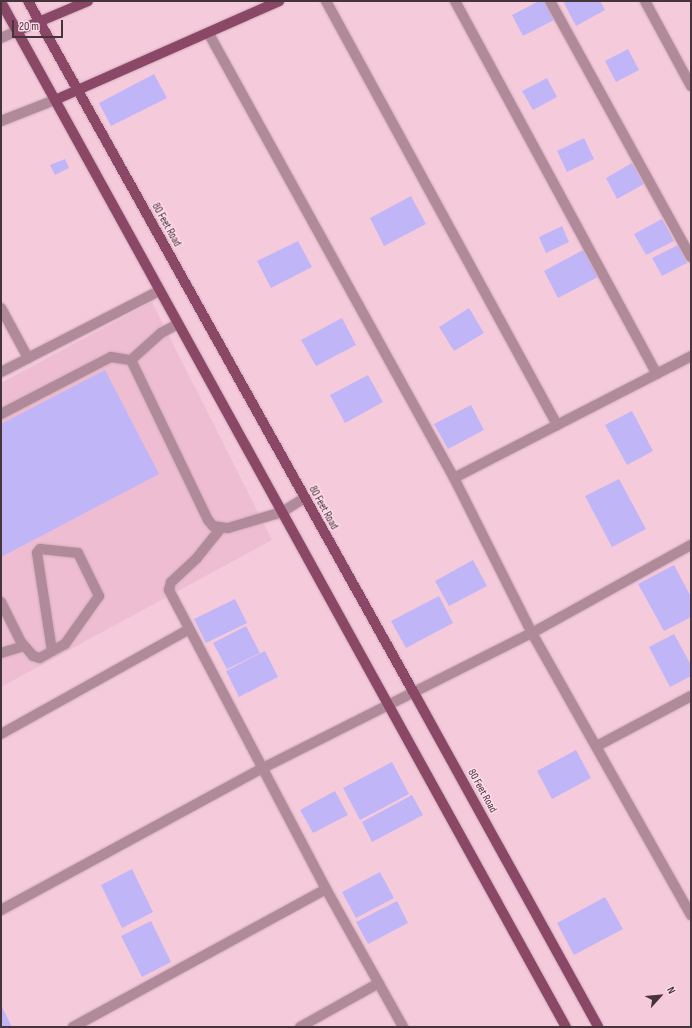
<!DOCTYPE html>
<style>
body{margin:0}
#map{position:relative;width:692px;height:1028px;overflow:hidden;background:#f5cbdc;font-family:"Sofia Sans Condensed",sans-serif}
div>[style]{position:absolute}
.built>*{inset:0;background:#eebdd1}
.building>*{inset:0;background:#c0b5f7}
.roads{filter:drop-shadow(0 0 1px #ceaab9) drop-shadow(0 0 1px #ceaab9)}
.minor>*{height:10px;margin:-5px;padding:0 5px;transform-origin:5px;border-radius:5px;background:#b18a9a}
.major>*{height:10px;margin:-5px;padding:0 5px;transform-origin:5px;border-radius:5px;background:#8a4766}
span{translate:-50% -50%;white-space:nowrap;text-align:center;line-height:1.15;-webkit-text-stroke:3px #fddbe8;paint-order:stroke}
.street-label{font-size:11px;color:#45343b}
.frame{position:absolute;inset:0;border:2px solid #45343b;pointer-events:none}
.north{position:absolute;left:640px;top:976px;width:40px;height:40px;-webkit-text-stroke:3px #fddbe8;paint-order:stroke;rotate:63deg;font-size:11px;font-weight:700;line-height:16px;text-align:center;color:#45343b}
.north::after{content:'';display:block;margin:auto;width:14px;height:18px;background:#45343b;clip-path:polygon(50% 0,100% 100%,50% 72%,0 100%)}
.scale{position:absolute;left:12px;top:20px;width:51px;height:18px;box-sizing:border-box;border:2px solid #45343b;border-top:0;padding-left:5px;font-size:12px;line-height:14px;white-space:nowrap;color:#45343b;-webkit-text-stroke:3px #fddbe8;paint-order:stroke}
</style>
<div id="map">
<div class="built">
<div style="clip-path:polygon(152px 302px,272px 540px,1px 687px,1px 383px)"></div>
</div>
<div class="building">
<div style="clip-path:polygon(539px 1px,545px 1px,554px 20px,523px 36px,512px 15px)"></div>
<div style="clip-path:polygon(568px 1px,600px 1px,605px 10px,576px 26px,564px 3px)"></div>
<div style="clip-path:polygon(628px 49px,639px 70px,616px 82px,605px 61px)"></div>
<div style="clip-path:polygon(154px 74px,167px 98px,111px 126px,99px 103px)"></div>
<div style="clip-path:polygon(547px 78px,557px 97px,533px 110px,522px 91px)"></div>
<div style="clip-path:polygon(584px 138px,594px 159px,567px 172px,557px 151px)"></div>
<div style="clip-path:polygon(65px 159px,69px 168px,55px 175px,50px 165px)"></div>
<div style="clip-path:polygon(632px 163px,644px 184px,617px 199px,606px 178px)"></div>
<div style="clip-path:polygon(411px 196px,426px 224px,384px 246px,370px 218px)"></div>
<div style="clip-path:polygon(662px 219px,674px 241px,646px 255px,634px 234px)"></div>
<div style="clip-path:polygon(562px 226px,569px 242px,546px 253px,539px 237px)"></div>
<div style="clip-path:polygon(298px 241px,312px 267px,271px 288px,257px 261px)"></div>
<div style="clip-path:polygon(678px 245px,687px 263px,662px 276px,652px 258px)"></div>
<div style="clip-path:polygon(583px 250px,598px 277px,558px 298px,544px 271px)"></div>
<div style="clip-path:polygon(469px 308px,484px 333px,454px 351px,439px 327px)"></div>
<div style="clip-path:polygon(342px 318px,356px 345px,316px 366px,301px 340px)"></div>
<div style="clip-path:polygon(105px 370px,159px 474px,1px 557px,1px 424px)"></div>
<div style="clip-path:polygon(368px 375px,383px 402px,345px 423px,330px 395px)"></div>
<div style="clip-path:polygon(471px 405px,484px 430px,448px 449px,434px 424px)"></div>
<div style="clip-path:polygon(632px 411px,653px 451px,627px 465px,605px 425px)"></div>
<div style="clip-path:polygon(619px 479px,646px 529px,612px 547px,585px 496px)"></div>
<div style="clip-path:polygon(473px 560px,487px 586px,449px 606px,435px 581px)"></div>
<div style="clip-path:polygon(674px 565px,691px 597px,691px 617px,664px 631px,638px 584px)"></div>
<div style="clip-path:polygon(439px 596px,453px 623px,406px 648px,391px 621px)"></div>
<div style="clip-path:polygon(235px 599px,247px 623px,206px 643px,194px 619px)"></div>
<div style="clip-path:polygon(246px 626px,260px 653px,227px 669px,213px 643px)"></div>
<div style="clip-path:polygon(674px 634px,691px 665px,691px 676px,670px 687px,649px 647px)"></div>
<div style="clip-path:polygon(265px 651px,278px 677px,239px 697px,226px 671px)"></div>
<div style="clip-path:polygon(576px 750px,591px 778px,552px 799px,537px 771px)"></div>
<div style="clip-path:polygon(392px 762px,409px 794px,360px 820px,343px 788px)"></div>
<div style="clip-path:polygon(335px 791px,348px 815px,313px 833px,300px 810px)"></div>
<div style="clip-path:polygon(412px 795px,423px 815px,372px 842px,362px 822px)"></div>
<div style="clip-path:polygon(132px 869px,153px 912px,122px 928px,101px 885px)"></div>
<div style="clip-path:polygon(380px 872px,394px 898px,356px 918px,342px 892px)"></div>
<div style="clip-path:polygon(605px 897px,623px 929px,574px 955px,557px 923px)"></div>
<div style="clip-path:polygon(397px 901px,408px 923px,368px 944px,356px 922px)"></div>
<div style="clip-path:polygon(151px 921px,171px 962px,142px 977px,121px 936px)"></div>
<div style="clip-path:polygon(1px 1005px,12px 1027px,1px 1027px)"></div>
</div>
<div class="roads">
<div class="minor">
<div style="left:326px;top:1px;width:483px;rotate:61.4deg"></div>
<div style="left:455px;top:1px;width:424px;rotate:61.6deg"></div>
<div style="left:550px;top:1px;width:292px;rotate:61.2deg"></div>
<div style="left:645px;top:1px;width:97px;rotate:61.6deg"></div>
<div style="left:209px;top:34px;width:507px;rotate:61.11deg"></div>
<div style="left:454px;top:478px;width:174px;rotate:63.3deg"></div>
<div style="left:532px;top:633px;width:324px;rotate:60.6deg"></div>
<div style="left:1px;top:38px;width:17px;rotate:-24deg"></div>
<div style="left:1px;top:121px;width:58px;rotate:-21.3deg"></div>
<div style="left:1px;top:308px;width:57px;rotate:61.6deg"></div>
<div style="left:28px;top:358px;width:147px;rotate:-27.1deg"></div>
<div style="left:178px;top:324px;width:19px;rotate:152deg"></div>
<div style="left:161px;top:333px;width:40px;rotate:138deg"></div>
<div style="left:131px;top:360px;width:178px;rotate:64.3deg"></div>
<div style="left:208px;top:520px;width:8px;rotate:50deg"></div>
<div style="left:213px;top:526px;width:15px;rotate:8deg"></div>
<div style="left:228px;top:528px;width:56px;rotate:-16.5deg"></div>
<div style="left:282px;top:512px;width:26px;rotate:-32deg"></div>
<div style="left:1px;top:372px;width:30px;rotate:-27deg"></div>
<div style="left:1px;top:414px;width:124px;rotate:-27.4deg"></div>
<div style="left:111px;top:357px;width:20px;rotate:9deg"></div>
<div style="left:454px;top:478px;width:267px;rotate:-27.2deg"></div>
<div style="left:221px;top:528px;width:38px;rotate:129deg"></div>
<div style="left:197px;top:558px;width:35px;rotate:137deg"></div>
<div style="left:171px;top:582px;width:8px;rotate:104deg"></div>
<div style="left:169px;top:590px;width:338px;rotate:62.3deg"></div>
<div style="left:326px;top:889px;width:158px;rotate:60.8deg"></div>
<div style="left:1px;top:602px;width:45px;rotate:63.4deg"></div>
<div style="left:21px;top:642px;width:18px;rotate:49deg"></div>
<div style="left:33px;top:656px;width:7px;rotate:16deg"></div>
<div style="left:40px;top:658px;width:14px;rotate:-30deg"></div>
<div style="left:52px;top:651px;width:15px;rotate:-28deg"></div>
<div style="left:65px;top:644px;width:59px;rotate:-54.7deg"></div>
<div style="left:99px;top:596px;width:48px;rotate:-116deg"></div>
<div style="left:78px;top:553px;width:38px;rotate:-174deg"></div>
<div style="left:40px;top:549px;width:5px;rotate:127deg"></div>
<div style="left:37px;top:553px;width:99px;rotate:81.3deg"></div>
<div style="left:1px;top:653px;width:24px;rotate:-17deg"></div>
<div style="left:1px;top:734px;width:214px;rotate:-29.1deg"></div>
<div style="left:597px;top:746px;width:106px;rotate:-28deg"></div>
<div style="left:1px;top:910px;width:298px;rotate:-28.5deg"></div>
<div style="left:263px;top:768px;width:301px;rotate:-26.7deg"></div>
<div style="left:532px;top:633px;width:182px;rotate:-29deg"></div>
<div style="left:73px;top:1027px;width:288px;rotate:-28.6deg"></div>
<div style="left:300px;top:1027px;width:90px;rotate:-29.1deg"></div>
</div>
<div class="major">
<div style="left:28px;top:1px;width:792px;rotate:60.85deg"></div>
<div style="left:414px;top:693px;width:381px;rotate:61.1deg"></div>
<div style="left:1px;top:2px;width:1170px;rotate:61.14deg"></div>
<div style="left:17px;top:31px;width:77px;rotate:-22.9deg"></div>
<div style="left:55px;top:100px;width:245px;rotate:-23.8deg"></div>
</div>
</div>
<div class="street-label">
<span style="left:166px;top:225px;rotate:61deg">80 Feet Road</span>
<span style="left:323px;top:508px;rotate:61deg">80 Feet Road</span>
<span style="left:482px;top:791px;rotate:61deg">80 Feet Road</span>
</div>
<div class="frame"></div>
<div class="north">N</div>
<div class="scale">20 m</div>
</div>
